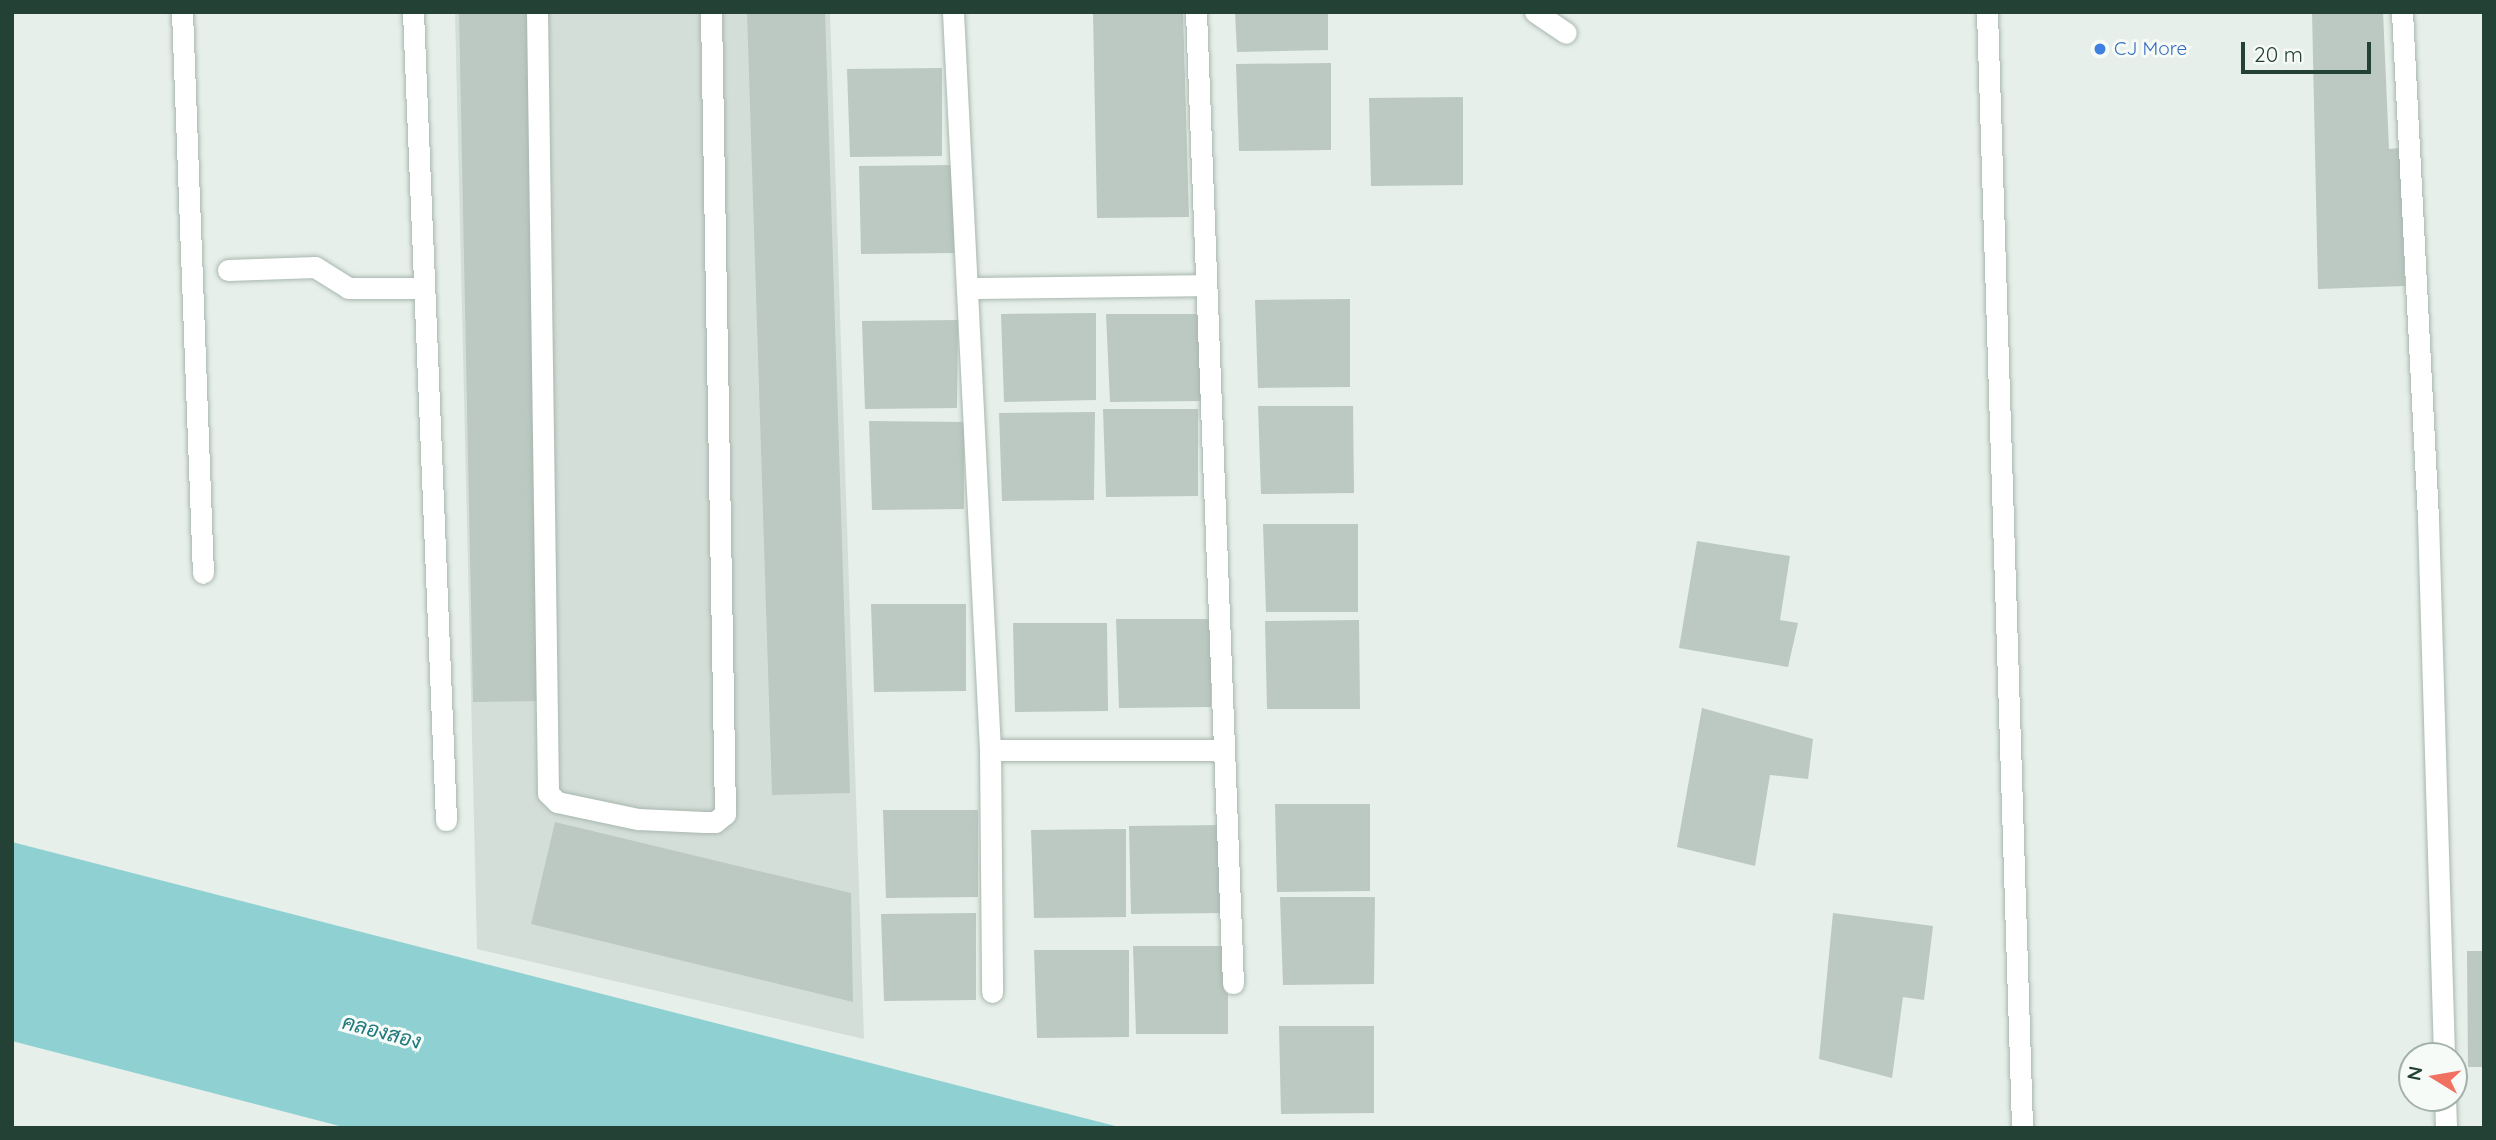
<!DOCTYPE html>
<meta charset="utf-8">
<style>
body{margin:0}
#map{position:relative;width:2496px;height:1140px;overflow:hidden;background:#e6efe9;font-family:Quicksand,Sarabun,sans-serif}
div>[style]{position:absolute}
.built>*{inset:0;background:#d4ded8}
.water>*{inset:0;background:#8fd1d2}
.building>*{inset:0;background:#bbc9c2}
.roads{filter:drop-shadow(0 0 2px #a8b7af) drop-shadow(0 0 2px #a8b7af)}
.service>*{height:21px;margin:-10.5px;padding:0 10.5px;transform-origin:10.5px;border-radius:10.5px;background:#fff}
.minor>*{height:21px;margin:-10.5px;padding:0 10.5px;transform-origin:10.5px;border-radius:10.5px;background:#fff}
.dots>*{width:19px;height:19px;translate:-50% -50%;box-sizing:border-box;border:4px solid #f7fbf8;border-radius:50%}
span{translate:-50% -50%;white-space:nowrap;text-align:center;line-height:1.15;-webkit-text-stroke:6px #f7fbf8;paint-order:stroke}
.shop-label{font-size:19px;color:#366cbe}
.left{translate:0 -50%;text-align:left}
.water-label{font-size:21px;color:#1e7a7d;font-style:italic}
.frame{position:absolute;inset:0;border:14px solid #244135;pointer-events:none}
.north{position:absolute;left:2398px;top:1042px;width:70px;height:70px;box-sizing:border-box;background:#f7fbf8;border:2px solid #a3b1aa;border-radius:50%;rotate:281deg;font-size:19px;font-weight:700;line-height:28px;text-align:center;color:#244135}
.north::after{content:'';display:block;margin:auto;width:24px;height:32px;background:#f17161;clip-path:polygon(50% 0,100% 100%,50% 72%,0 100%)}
.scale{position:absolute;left:2241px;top:42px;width:130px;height:32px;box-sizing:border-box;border:4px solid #244135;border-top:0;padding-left:9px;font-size:21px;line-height:24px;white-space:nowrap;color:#244135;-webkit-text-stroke:5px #f7fbf8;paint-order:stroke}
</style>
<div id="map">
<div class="built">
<div style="clip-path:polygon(455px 12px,830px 12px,864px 1039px,477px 949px)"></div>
</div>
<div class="water">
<div style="clip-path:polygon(12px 842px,1123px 1128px,347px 1128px,12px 1041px)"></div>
</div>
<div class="building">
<div style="clip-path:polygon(459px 12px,530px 12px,543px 701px,473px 702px)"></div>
<div style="clip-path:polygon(747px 12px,825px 12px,850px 793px,772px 795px)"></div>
<div style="clip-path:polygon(1093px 12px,1183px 12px,1189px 217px,1097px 218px)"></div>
<div style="clip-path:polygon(1235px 12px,1328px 12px,1328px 50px,1237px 52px)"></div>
<div style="clip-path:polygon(2312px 12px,2383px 12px,2389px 149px,2400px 148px,2405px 286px,2318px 289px)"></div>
<div style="clip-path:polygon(1331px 63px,1331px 150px,1239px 151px,1236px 64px)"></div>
<div style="clip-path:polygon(942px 68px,942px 156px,850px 157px,847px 69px)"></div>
<div style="clip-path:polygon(1463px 97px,1463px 185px,1371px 186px,1369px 98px)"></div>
<div style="clip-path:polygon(954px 165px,954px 253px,861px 254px,859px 166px)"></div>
<div style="clip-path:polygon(1350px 299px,1350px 387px,1258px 388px,1255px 300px)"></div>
<div style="clip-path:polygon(1096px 313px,1096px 400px,1004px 402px,1001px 314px)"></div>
<div style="clip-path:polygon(1106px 314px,1202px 314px,1201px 401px,1110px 402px)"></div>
<div style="clip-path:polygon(958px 320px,957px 408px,865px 409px,862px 321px)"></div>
<div style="clip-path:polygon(1258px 406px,1353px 406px,1354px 493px,1261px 494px)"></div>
<div style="clip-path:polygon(1103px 409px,1198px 409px,1198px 496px,1106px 497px)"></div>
<div style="clip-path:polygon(1095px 412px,1094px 500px,1002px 501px,999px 413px)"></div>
<div style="clip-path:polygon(869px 421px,964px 422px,964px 509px,872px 510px)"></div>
<div style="clip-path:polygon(1263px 524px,1358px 524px,1358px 612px,1266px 612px)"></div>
<div style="clip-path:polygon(1697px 541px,1790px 556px,1780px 620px,1798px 623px,1788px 667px,1679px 648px)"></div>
<div style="clip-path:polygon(871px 604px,966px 604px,966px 691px,874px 692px)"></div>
<div style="clip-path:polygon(1116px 619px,1211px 619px,1211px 707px,1119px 708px)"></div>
<div style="clip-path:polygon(1359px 620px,1360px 709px,1267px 709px,1265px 621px)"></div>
<div style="clip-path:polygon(1013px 623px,1107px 623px,1108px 711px,1015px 712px)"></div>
<div style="clip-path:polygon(1702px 708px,1813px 739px,1808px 779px,1770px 775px,1755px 866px,1677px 847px)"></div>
<div style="clip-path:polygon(1275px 804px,1370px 804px,1370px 891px,1277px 892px)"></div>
<div style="clip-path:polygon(883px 810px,978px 810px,978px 897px,886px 898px)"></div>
<div style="clip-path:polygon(555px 822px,851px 893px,853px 1002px,531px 924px)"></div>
<div style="clip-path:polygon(1223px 825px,1224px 913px,1131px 914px,1129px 826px)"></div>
<div style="clip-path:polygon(1126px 829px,1126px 917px,1034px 918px,1031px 830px)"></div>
<div style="clip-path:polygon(1280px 897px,1375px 897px,1374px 984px,1283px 985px)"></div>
<div style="clip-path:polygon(976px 913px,976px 1000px,884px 1001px,881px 914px)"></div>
<div style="clip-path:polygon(1833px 913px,1933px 926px,1924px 1000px,1903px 997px,1892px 1078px,1819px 1059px)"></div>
<div style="clip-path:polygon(1133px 946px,1228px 946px,1228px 1034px,1136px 1034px)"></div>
<div style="clip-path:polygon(1034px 950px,1129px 950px,1129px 1037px,1037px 1038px)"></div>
<div style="clip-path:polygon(2467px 951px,2484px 951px,2484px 1067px,2468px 1067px)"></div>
<div style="clip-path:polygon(1279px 1026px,1374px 1026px,1374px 1113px,1281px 1114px)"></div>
</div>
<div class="roads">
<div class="service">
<div style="left:537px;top:12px;width:781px;rotate:89.19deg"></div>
<div style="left:548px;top:793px;width:13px;rotate:45deg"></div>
<div style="left:557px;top:802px;width:83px;rotate:11.9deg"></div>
<div style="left:638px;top:819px;width:66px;rotate:2.6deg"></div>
<div style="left:704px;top:822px;width:11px"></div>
<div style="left:715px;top:822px;width:13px;rotate:-39deg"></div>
<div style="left:725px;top:814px;width:802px;rotate:-91deg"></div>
</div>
<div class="minor">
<div style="left:182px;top:12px;width:561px;rotate:87.86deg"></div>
<div style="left:413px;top:12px;width:809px;rotate:87.66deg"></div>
<div style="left:953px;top:12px;width:739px;rotate:87.13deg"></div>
<div style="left:990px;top:750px;width:242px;rotate:89.5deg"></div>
<div style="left:1196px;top:12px;width:972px;rotate:87.82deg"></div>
<div style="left:1535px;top:12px;width:37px;rotate:34deg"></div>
<div style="left:1987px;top:12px;width:1117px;rotate:88.2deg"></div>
<div style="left:2402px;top:12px;width:508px;rotate:87.06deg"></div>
<div style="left:2428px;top:519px;width:537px;rotate:88.29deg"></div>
<div style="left:228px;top:270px;width:87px;rotate:-2deg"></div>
<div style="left:315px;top:267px;width:39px;rotate:32deg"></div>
<div style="left:348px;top:288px;width:73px"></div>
<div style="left:967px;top:288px;width:239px;rotate:-0.7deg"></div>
<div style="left:990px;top:750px;width:234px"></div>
<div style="left:2445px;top:1098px;width:30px;rotate:88deg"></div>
</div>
</div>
<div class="dots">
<div style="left:2100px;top:49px;background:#3f7fe0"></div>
</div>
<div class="shop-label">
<span class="left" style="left:2114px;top:49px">CJ More</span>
</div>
<div class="water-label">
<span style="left:382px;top:1031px;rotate:15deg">คลองสอง</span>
</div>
<div class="frame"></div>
<div class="north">N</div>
<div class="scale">20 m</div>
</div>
